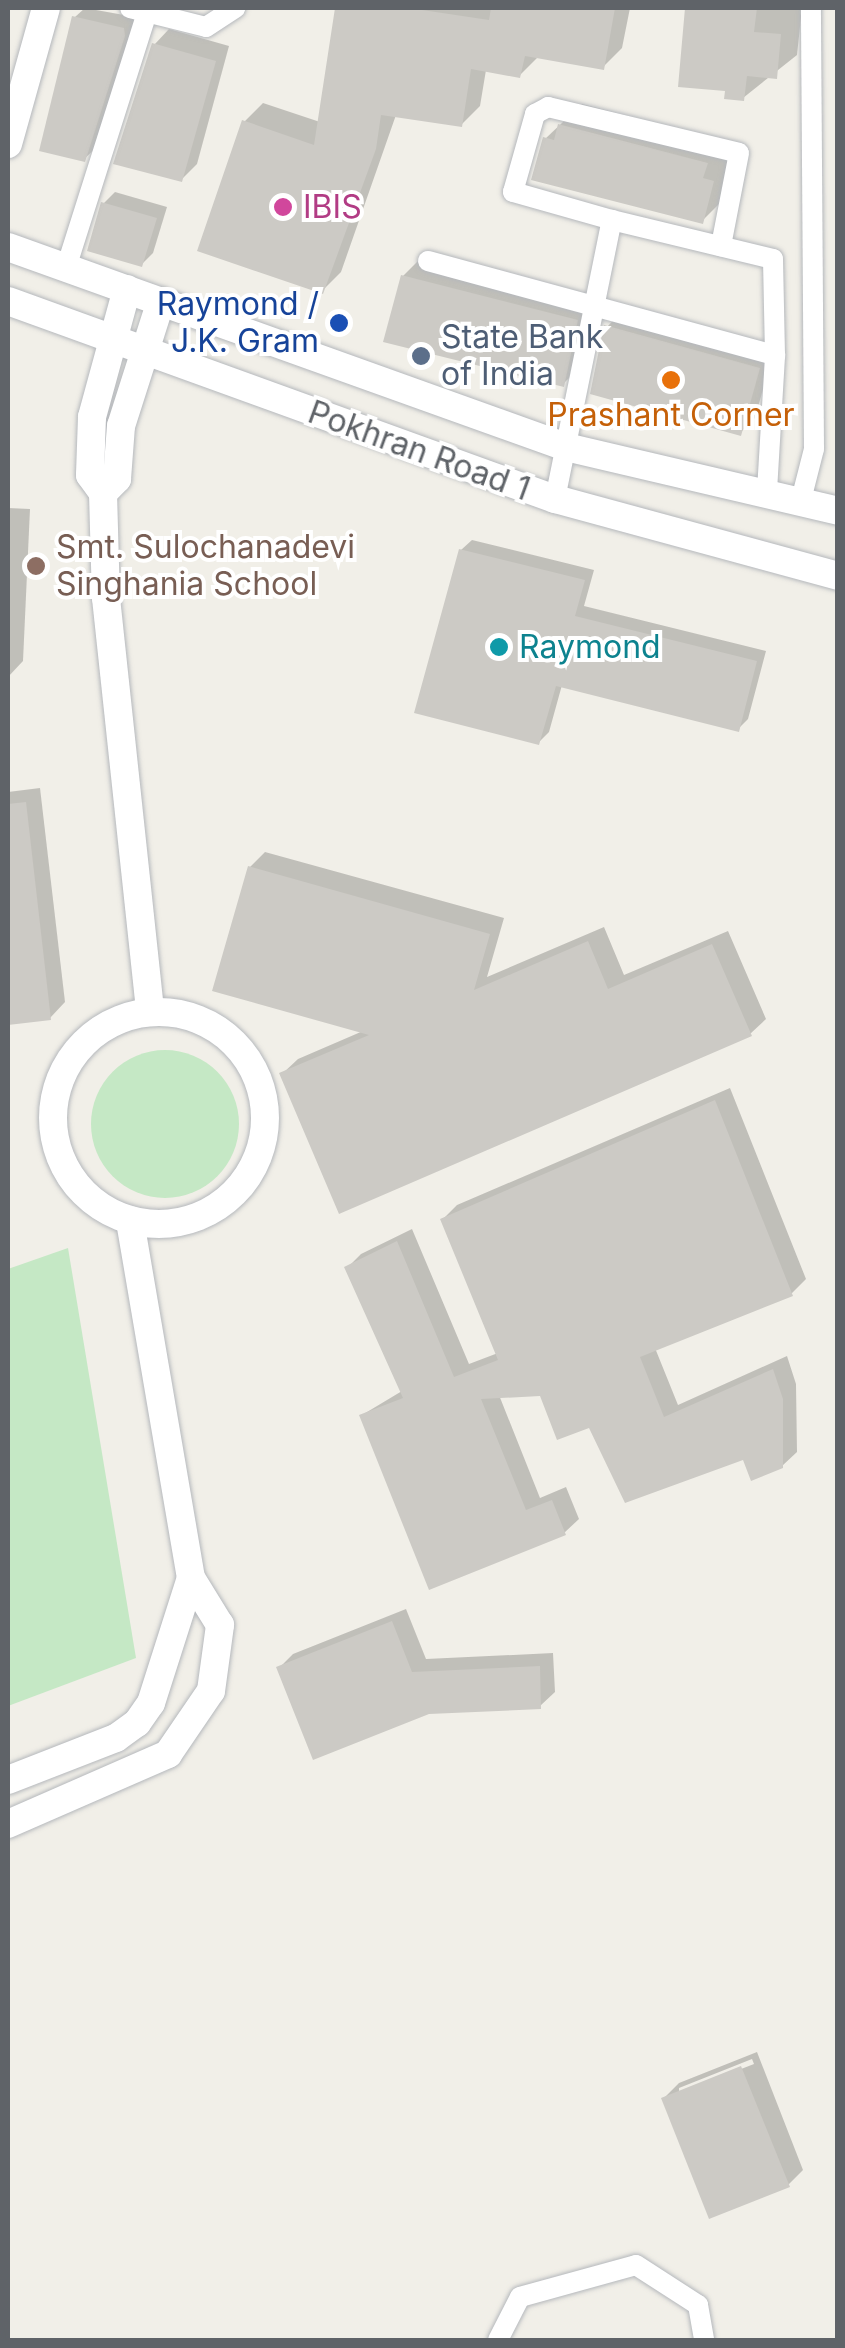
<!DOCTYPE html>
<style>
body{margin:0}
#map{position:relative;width:845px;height:2348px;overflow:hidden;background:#f1efe8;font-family:Inter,sans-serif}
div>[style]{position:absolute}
.green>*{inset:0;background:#c5e8c5}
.round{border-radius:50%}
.shadow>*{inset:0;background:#0003}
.building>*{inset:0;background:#cccac5}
.roads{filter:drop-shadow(0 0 2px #b5b8bc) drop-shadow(0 0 2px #b5b8bc)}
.street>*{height:20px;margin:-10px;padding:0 10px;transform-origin:10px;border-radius:10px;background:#fff}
.secondary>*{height:28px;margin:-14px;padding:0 14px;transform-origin:14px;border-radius:14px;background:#fff}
.secondary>.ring{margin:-14px;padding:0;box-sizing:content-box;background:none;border:28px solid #fff;border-radius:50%}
.dots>*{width:28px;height:28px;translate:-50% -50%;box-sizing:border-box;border:5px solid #fff;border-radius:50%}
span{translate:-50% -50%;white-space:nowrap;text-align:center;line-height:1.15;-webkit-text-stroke:8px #fff;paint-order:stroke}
.hotel-label{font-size:32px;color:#b23c85}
.left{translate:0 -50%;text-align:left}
.transit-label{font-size:32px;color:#164399}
.right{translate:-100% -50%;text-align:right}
.service-label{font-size:32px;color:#4e5e75}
.food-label{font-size:32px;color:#c56008}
.street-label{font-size:32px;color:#5f6368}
.education-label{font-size:32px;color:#785e54}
.culture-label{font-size:32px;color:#0d838f}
.frame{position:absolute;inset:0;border:10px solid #5f6368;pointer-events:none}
</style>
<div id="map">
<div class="green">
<div class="round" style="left:91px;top:1050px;width:148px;height:148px"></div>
<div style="clip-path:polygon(68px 1248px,136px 1658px,8px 1706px,8px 1269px)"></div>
</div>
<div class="shadow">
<div style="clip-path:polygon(85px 8px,135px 17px,135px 23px,96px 148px,84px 159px,75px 17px)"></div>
<div style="clip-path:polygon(338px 8px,630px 8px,622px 48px,603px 67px,539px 56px,519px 76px,486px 70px,480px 106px,461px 125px,396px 115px,341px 272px,322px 291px,244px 122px,263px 103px,320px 122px)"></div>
<div style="clip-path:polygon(688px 8px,802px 8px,797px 55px,743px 98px,728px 89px,680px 85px)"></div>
<div style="clip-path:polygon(169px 29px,229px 46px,197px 164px,181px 180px,154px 45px)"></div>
<div style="clip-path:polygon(582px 104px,727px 142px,734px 160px,723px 200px,702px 221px,545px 139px)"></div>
<div style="clip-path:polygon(115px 192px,167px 207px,153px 253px,142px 264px,103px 204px)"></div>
<div style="clip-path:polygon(424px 255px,597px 299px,584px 363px,563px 384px,403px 276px)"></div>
<div style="clip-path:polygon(622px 311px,773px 353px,755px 418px,740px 433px,607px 327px)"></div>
<div style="clip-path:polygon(8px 508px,30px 509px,23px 661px,8px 677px)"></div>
<div style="clip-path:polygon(472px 540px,594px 570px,584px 606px,766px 651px,748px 719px,738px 729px,562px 685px,549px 732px,538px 743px,461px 550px)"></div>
<div style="clip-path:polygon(40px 788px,65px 1002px,50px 1018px,8px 1022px,8px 792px)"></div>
<div style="clip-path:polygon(265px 852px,504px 918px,487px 977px,604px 927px,624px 975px,728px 931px,766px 1019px,750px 1034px,282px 1074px,298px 1059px,363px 1031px,250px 867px)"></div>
<div style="clip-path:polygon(730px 1088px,806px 1279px,792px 1293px,655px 1348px,678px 1405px,787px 1356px,796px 1384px,797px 1452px,782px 1466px,590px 1425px,542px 1394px,499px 1395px,540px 1498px,566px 1487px,579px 1519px,564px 1533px,362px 1415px,402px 1391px,347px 1268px,361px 1254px,412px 1229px,469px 1364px,498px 1353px,443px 1219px,457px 1205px)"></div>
<div style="clip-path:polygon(406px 1609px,426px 1659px,553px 1653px,555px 1692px,540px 1706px,428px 1711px,279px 1668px,293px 1654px)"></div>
<div style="clip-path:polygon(evenodd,757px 2052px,803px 2170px,788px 2185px,664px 2098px,679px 2083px,757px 2052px,752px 2059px,754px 2064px,679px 2093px,679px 2088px,752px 2059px)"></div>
</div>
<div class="building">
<div style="clip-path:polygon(335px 8px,409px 8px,489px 20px,491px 8px,615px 8px,604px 70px,525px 56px,520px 78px,471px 69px,462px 127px,381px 115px,376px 149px,323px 294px,197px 251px,242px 120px,314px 145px)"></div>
<div style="clip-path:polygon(685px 8px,757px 8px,754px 32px,781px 34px,777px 79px,747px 76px,744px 101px,724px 99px,725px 91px,678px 87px)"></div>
<div style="clip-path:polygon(72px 16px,124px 28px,125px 36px,85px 162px,39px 151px)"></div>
<div style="clip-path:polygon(152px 43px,216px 61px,182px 182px,113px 164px)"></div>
<div style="clip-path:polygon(558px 124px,708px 163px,703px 178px,714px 181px,703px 224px,531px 180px,543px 137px,554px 140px)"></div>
<div style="clip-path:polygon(101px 202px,157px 218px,142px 267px,87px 251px)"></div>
<div style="clip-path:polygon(401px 275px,578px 320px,564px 387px,383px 342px)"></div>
<div style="clip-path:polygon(604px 325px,760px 368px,741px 436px,590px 394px)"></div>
<div style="clip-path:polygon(459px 549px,585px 580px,575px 616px,757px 661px,739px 732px,556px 686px,539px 745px,414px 713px)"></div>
<div style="clip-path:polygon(26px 802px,51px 1020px,8px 1025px,8px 804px)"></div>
<div style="clip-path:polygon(248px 866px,490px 934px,474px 990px,588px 941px,608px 989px,712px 944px,752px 1036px,339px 1214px,279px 1073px,369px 1035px,212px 991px)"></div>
<div style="clip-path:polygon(715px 1100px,793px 1296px,640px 1357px,664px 1417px,773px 1369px,783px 1399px,783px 1468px,751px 1481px,743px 1460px,625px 1503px,589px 1428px,557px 1440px,540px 1396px,481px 1399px,526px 1510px,552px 1500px,566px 1535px,429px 1590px,359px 1415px,403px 1398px,344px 1267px,397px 1241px,454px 1377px,498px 1360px,440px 1219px)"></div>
<div style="clip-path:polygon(392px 1621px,412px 1672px,540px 1666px,541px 1709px,429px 1714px,313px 1760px,276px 1667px)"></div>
<div style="clip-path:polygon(741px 2066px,790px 2187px,709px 2219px,661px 2098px)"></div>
</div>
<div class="roads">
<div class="street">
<div style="left:130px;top:8px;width:78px;rotate:14deg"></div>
<div style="left:206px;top:27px;width:35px;rotate:-33deg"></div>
<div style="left:428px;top:261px;width:360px;rotate:15.2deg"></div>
<div style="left:775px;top:355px;width:96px;rotate:-91.2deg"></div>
<div style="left:773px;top:259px;width:166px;rotate:-166.4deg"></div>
<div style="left:66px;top:268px;width:269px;rotate:-72.4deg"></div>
<div style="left:767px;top:491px;width:136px;rotate:-86.6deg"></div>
<div style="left:555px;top:499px;width:285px;rotate:-78.5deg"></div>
<div style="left:612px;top:220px;width:103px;rotate:-164.2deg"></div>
<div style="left:513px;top:192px;width:81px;rotate:-74.2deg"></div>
<div style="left:535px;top:114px;width:15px;rotate:-28deg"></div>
<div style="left:548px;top:107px;width:196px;rotate:13.5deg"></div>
<div style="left:739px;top:153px;width:95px;rotate:101deg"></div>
<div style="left:801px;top:500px;width:53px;rotate:-75.7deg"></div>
<div style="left:814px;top:449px;width:441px;rotate:-90.4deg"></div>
<div style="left:498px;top:2340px;width:48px;rotate:-62.9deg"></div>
<div style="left:520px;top:2297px;width:120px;rotate:-15.4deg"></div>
<div style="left:636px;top:2265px;width:74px;rotate:32.8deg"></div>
<div style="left:698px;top:2305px;width:36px;rotate:80deg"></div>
</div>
<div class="secondary">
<div style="left:8px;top:144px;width:141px;rotate:-74.4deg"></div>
<div style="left:8px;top:247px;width:593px;rotate:19.72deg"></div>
<div style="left:566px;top:447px;width:279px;rotate:13.2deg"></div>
<div style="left:127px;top:289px;width:133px;rotate:105.3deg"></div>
<div style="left:92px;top:417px;width:58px;rotate:92deg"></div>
<div style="left:90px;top:475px;width:22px;rotate:54deg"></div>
<div style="left:103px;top:493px;width:105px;rotate:88.4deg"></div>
<div style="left:106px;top:598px;width:416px;rotate:83.9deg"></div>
<div style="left:8px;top:301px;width:582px;rotate:19.9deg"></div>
<div style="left:555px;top:499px;width:293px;rotate:15.2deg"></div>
<div style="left:103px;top:493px;width:20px;rotate:-45deg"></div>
<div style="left:117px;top:479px;width:53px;rotate:-85.7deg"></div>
<div style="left:121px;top:426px;width:131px;rotate:-72.3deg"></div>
<div class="ring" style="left:53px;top:1012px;width:184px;height:184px"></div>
<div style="left:8px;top:1780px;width:116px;rotate:-21.3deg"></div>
<div style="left:116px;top:1738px;width:26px;rotate:-36deg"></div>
<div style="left:137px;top:1723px;width:24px;rotate:-55deg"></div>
<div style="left:151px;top:1703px;width:131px;rotate:-72.3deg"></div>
<div style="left:8px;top:1824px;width:175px;rotate:-23.6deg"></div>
<div style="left:168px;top:1754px;width:76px;rotate:-55.7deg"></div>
<div style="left:211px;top:1691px;width:67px;rotate:-82.2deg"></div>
<div style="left:220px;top:1625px;width:55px;rotate:-121.7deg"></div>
<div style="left:191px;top:1578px;width:363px;rotate:-99.7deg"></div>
</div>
</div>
<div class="dots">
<div style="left:283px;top:207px;background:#d1479c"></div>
<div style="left:339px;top:323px;background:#1a4fb4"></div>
<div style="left:421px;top:356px;background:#5c6f8a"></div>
<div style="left:671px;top:380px;background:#e8710a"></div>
<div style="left:36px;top:566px;background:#8d6e63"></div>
<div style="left:499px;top:647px;background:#0f9aa8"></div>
</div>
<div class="hotel-label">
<span class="left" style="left:303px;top:207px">IBIS</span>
</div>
<div class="transit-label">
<span class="right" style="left:319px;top:323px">Raymond /<br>J.K. Gram</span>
</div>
<div class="service-label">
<span class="left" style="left:441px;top:356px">State Bank<br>of India</span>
</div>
<div class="food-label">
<span style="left:671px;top:415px">Prashant Corner</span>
</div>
<div class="street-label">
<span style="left:419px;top:451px;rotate:20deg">Pokhran Road 1</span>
</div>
<div class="education-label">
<span class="left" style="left:56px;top:566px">Smt. Sulochanadevi<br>Singhania School</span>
</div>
<div class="culture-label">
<span class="left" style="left:519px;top:647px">Raymond</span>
</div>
<div class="frame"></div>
</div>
